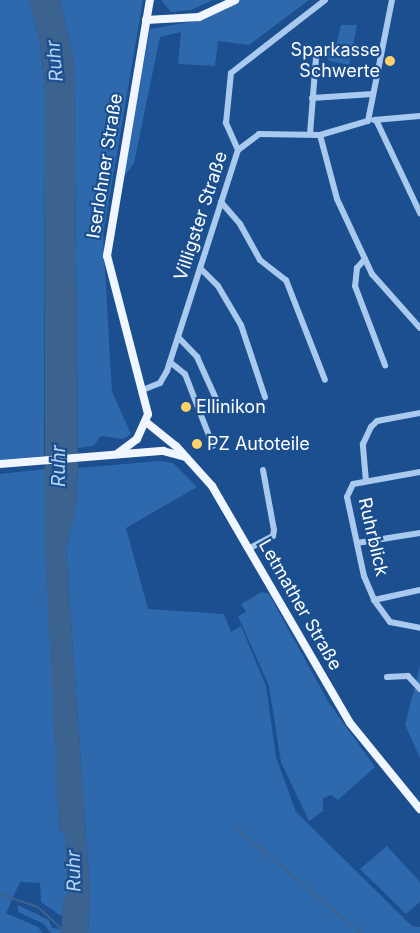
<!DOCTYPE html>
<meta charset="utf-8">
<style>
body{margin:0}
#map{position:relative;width:420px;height:933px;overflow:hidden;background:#1b4f8f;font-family:Inter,sans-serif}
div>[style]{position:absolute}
.green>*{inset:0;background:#2e69ad}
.water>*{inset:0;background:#3c6290}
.stream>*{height:2px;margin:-1px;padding:0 1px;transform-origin:1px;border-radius:1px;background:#3c6290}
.minor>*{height:6px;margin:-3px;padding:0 3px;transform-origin:3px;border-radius:3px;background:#a9c9ee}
.major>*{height:8px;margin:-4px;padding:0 4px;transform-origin:4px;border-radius:4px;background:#f0f6ff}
.dots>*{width:14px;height:14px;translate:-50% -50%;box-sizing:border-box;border:2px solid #1b4f8f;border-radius:50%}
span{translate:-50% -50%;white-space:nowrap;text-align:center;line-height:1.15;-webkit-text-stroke:4.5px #1b4f8f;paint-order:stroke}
.poi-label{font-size:18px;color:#fff}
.right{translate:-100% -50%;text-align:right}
.left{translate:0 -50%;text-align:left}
.street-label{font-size:18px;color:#fff}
.water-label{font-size:19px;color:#b5d3f5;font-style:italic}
</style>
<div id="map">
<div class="green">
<div style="clip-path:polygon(0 0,29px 0,40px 43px,45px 91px,44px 456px,0 460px)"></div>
<div style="clip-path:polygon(60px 0,143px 0,103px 235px,112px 392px,131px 434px,123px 439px,101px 436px,93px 446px,78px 448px,74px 60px)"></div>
<div style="clip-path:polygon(161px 0,213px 0,191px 10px,171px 12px)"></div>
<div style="clip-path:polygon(241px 0,309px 0,249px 45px,218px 41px,215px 66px,178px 64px,181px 32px,160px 37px,134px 163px,122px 180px,150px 29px,200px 20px)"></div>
<div style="clip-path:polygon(341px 25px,357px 25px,349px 65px,330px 61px,322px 53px,337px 43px)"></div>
<div style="clip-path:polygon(160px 461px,173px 463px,197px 487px,126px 528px,148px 609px,224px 614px,231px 632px,241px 626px,266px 686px,276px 757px,296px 812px,412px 926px,420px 927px,420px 933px,88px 933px,90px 893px,66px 549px,76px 508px,78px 468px)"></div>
<div style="clip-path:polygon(45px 469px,59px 830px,65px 832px,70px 889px,61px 916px,41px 902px,40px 883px,20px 882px,6px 913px,38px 927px,42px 933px,0 933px,0 474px)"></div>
<div style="clip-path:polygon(262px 592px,269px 594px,329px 703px,375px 767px,338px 800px,331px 795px,323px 798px,323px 811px,309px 821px,281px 762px,269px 686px,238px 616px,246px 612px,241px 604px)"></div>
<div style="clip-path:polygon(420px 666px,420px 758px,405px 725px)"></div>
<div style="clip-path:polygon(387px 846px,420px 882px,420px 902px,406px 914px,360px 869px)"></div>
<div style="clip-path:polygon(18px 905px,49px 920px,52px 928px,62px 929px,61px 933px,51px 933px,44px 924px,18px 912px)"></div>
</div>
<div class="water">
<div style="clip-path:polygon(29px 0,60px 0,74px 60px,78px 468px,76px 508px,66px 549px,90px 893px,88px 933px,61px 933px,63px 901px,70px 888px,66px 885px,65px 833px,59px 830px,45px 552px,45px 91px,40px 43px)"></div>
</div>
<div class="stream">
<div style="left:235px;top:827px;width:164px;rotate:40.3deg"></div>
<div style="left:0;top:894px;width:40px;rotate:18.9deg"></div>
<div style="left:38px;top:907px;width:34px;rotate:43deg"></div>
</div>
<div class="minor">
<div style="left:312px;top:98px;width:61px;rotate:-3.8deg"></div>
<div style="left:374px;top:120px;width:46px;rotate:-5deg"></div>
<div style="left:377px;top:122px;width:101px;rotate:64.7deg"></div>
<div style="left:310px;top:134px;width:77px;rotate:-85.5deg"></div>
<div style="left:320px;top:135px;width:66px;rotate:75.1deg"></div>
<div style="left:337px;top:199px;width:83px;rotate:65deg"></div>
<div style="left:372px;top:274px;width:72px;rotate:48.4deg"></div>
<div style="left:238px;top:150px;width:30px;rotate:-114deg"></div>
<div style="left:226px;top:123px;width:50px;rotate:-84.3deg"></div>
<div style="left:231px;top:73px;width:119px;rotate:-37.8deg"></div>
<div style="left:221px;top:202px;width:29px;rotate:49deg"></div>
<div style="left:240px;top:224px;width:41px;rotate:60.9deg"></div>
<div style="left:260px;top:260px;width:33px;rotate:38deg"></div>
<div style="left:286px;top:280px;width:107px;rotate:68.7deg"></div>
<div style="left:365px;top:259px;width:12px;rotate:132deg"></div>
<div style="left:357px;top:268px;width:18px;rotate:96deg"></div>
<div style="left:355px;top:286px;width:85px;rotate:69.2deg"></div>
<div style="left:200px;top:268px;width:25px;rotate:45deg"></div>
<div style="left:218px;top:286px;width:45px;rotate:59.5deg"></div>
<div style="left:241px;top:325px;width:76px;rotate:71.6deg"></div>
<div style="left:178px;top:337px;width:28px;rotate:46deg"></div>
<div style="left:197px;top:357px;width:51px;rotate:65.5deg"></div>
<div style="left:170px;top:362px;width:19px;rotate:39deg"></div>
<div style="left:185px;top:374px;width:77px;rotate:68.7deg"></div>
<div style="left:145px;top:389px;width:16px;rotate:-22deg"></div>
<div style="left:160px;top:383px;width:14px;rotate:-60deg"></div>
<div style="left:167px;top:371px;width:232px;rotate:-72.2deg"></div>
<div style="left:238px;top:150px;width:26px;rotate:-37deg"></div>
<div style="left:259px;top:134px;width:61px;rotate:0.9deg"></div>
<div style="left:320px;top:135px;width:50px;rotate:-16.3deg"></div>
<div style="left:368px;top:121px;width:123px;rotate:-78.8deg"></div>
<div style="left:420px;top:472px;width:68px;rotate:169.8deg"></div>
<div style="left:353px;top:484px;width:14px;rotate:115deg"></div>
<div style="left:347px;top:497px;width:81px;rotate:77.9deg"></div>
<div style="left:364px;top:576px;width:26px;rotate:67deg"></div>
<div style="left:374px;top:600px;width:27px;rotate:54deg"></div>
<div style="left:390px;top:622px;width:31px;rotate:11deg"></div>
<div style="left:366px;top:481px;width:37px;rotate:-95deg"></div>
<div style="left:363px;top:444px;width:19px;rotate:-65deg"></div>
<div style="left:371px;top:427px;width:8px;rotate:-45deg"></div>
<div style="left:377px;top:421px;width:44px;rotate:-10.5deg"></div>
<div style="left:357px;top:543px;width:64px;rotate:-9deg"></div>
<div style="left:250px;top:548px;width:26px;rotate:-28deg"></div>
<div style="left:273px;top:536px;width:6px;rotate:-81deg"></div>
<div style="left:274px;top:530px;width:61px;rotate:-100.4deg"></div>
<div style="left:374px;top:600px;width:47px;rotate:-12.3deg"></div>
<div style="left:387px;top:677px;width:21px;rotate:-3deg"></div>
<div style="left:408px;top:676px;width:18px;rotate:47deg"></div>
</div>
<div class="major">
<div style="left:146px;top:20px;width:53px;rotate:-3.2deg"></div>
<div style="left:199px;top:17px;width:40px;rotate:-25deg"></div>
<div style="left:146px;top:422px;width:38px;rotate:39deg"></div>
<div style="left:176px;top:446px;width:54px;rotate:48deg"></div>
<div style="left:212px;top:486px;width:274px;rotate:59.8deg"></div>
<div style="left:350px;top:723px;width:111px;rotate:50.9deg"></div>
<div style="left:117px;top:454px;width:25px;rotate:-37deg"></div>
<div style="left:137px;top:439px;width:27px;rotate:-66deg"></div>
<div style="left:148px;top:414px;width:163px;rotate:-104.5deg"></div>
<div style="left:107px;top:256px;width:260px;rotate:-80.5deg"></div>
<div style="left:0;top:464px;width:164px;rotate:-4.6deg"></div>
<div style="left:163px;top:451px;width:23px;rotate:15deg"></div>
</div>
<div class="dots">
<div style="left:390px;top:61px;background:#ffd166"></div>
<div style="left:186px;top:407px;background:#ffd166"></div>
<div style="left:197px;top:444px;background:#ffd166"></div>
</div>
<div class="poi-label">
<span class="right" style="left:380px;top:61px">Sparkasse<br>Schwerte</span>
<span class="left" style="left:196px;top:407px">Ellinikon</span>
<span class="left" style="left:207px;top:444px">PZ Autoteile</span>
</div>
<div class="street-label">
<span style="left:105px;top:166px;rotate:-81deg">Iserlohner Straße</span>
<span style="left:201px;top:216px;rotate:-72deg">Villigster Straße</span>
<span style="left:373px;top:537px;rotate:77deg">Ruhrblick</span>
<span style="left:300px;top:605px;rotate:60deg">Letmather Straße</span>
</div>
<div class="water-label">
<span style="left:55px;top:61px;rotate:-95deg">Ruhr</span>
<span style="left:59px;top:466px;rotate:-90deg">Ruhr</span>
<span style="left:74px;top:871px;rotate:-91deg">Ruhr</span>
</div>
</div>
